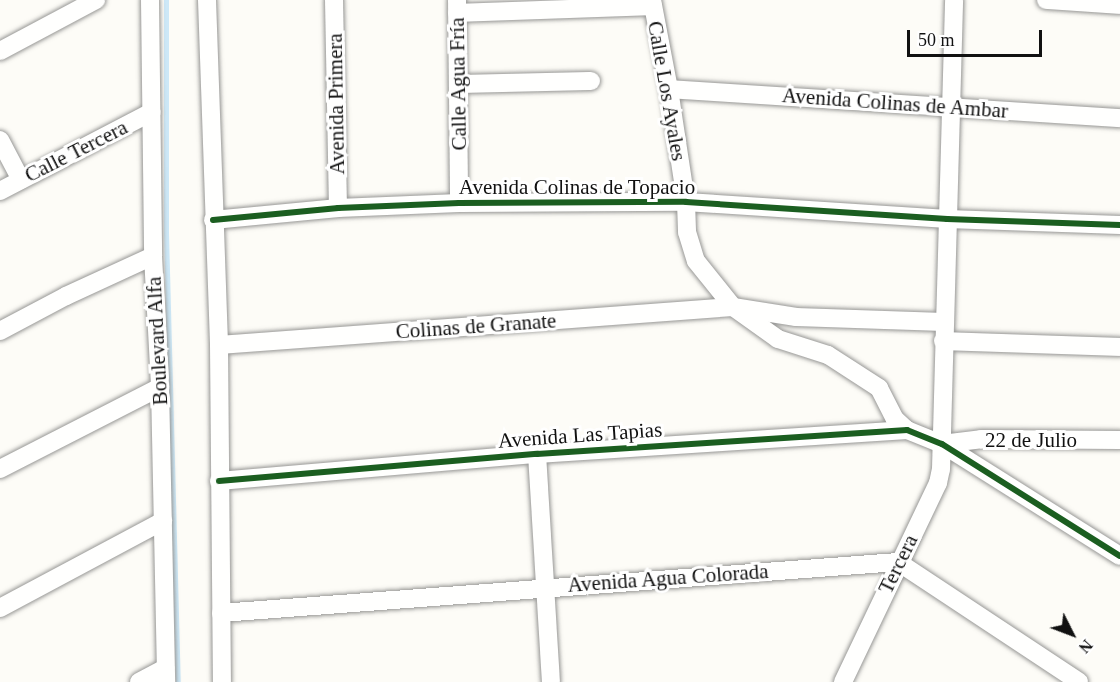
<!DOCTYPE html>
<meta charset="utf-8">
<style>
body{margin:0}
#map{position:relative;width:1120px;height:682px;overflow:hidden;background:#fdfcf7;font-family:Georgia,serif}
div>[style]{position:absolute}
.stream>*{height:5px;margin:-2.5px;padding:0 2.5px;transform-origin:2.5px;border-radius:2.5px;background:#cde8f7}
.roads{filter:drop-shadow(0 0 2px #979795) drop-shadow(0 0 2px #979795)}
.minor>*{height:18px;margin:-9px;padding:0 9px;transform-origin:9px;border-radius:9px;background:#fffffe}
.cycleway>*{height:6px;margin:-3px;padding:0 3px;transform-origin:3px;border-radius:3px;background:#1b5e20}
span{translate:-50% -50%;white-space:nowrap;text-align:center;line-height:1.15;-webkit-text-stroke:6px #fff;paint-order:stroke}
.street-label{font-size:21px;color:#111}
.north{position:absolute;left:1042px;top:604px;width:60px;height:60px;-webkit-text-stroke:4px #fff;paint-order:stroke;rotate:132deg;font-size:16px;font-weight:700;line-height:24px;text-align:center;color:#111}
.north::after{content:'';display:block;margin:auto;width:21px;height:27px;background:#111;clip-path:polygon(50% 0,100% 100%,50% 72%,0 100%)}
.scale{position:absolute;left:907px;top:30px;width:135px;height:27px;box-sizing:border-box;border:3px solid #111;border-top:0;padding-left:8px;font-size:18px;line-height:21px;white-space:nowrap;color:#111;-webkit-text-stroke:4px #fff;paint-order:stroke}
</style>
<div id="map">
<div class="stream">
<div style="left:166px;top:0;width:232px;rotate:90deg"></div>
<div style="left:166px;top:232px;width:450px;rotate:88.5deg"></div>
</div>
<div class="roads">
<div class="minor">
<div style="left:150px;top:0;width:256px;rotate:89.3deg"></div>
<div style="left:153px;top:256px;width:131px;rotate:86.9deg"></div>
<div style="left:160px;top:387px;width:295px;rotate:88.8deg"></div>
<div style="left:207px;top:0;width:345px;rotate:88deg"></div>
<div style="left:219px;top:345px;width:337px;rotate:89.5deg"></div>
<div style="left:334px;top:0;width:208px;rotate:88.9deg"></div>
<div style="left:457px;top:0;width:203px;rotate:89.4deg"></div>
<div style="left:652px;top:0;width:91px;rotate:79.2deg"></div>
<div style="left:669px;top:89px;width:114px;rotate:81.4deg"></div>
<div style="left:686px;top:202px;width:30px;rotate:88deg"></div>
<div style="left:687px;top:232px;width:30px;rotate:73deg"></div>
<div style="left:696px;top:261px;width:59px;rotate:51.2deg"></div>
<div style="left:733px;top:307px;width:55px;rotate:35.4deg"></div>
<div style="left:778px;top:339px;width:52px;rotate:17.7deg"></div>
<div style="left:828px;top:355px;width:61px;rotate:32.9deg"></div>
<div style="left:879px;top:388px;width:35px;rotate:63deg"></div>
<div style="left:895px;top:419px;width:16px;rotate:43deg"></div>
<div style="left:1046px;top:0;width:74px;rotate:3.9deg"></div>
<div style="left:457px;top:13px;width:196px;rotate:-2deg"></div>
<div style="left:0;top:51px;width:109px;rotate:-28deg"></div>
<div style="left:458px;top:84px;width:133px;rotate:-1.3deg"></div>
<div style="left:669px;top:89px;width:452px;rotate:3.7deg"></div>
<div style="left:0;top:140px;width:45px;rotate:62.3deg"></div>
<div style="left:0;top:191px;width:171px;rotate:-27.5deg"></div>
<div style="left:213px;top:220px;width:126px;rotate:-5.5deg"></div>
<div style="left:338px;top:208px;width:121px;rotate:-2.4deg"></div>
<div style="left:459px;top:203px;width:227px;rotate:-0.3deg"></div>
<div style="left:686px;top:202px;width:262px;rotate:3.7deg"></div>
<div style="left:947px;top:219px;width:173px;rotate:2deg"></div>
<div style="left:0;top:331px;width:75px;rotate:-27.9deg"></div>
<div style="left:66px;top:296px;width:96px;rotate:-24.7deg"></div>
<div style="left:943px;top:341px;width:177px;rotate:1.9deg"></div>
<div style="left:219px;top:345px;width:515px;rotate:-4.23deg"></div>
<div style="left:733px;top:307px;width:64px;rotate:9deg"></div>
<div style="left:796px;top:317px;width:148px;rotate:1.9deg"></div>
<div style="left:942px;top:444px;width:39px;rotate:-7deg"></div>
<div style="left:981px;top:439px;width:139px;rotate:0.4deg"></div>
<div style="left:537px;top:454px;width:228px;rotate:86.5deg"></div>
<div style="left:0;top:469px;width:180px;rotate:-27.1deg"></div>
<div style="left:219px;top:481px;width:319px;rotate:-4.9deg"></div>
<div style="left:537px;top:454px;width:371px;rotate:-3.7deg"></div>
<div style="left:907px;top:430px;width:38px;rotate:22deg"></div>
<div style="left:942px;top:444px;width:210px;rotate:32.2deg"></div>
<div style="left:0;top:608px;width:185px;rotate:-28.1deg"></div>
<div style="left:221px;top:613px;width:679px;rotate:-4.31deg"></div>
<div style="left:898px;top:562px;width:217px;rotate:33.5deg"></div>
<div style="left:139px;top:682px;width:30px;rotate:-28deg"></div>
<div style="left:843px;top:682px;width:221px;rotate:-64.5deg"></div>
<div style="left:938px;top:483px;width:14px;rotate:-78deg"></div>
<div style="left:941px;top:469px;width:469px;rotate:-88.4deg"></div>
</div>
</div>
<div class="cycleway">
<div style="left:213px;top:220px;width:126px;rotate:-5.5deg"></div>
<div style="left:338px;top:208px;width:121px;rotate:-2.4deg"></div>
<div style="left:459px;top:203px;width:227px;rotate:-0.3deg"></div>
<div style="left:686px;top:202px;width:262px;rotate:3.7deg"></div>
<div style="left:947px;top:219px;width:173px;rotate:2deg"></div>
<div style="left:219px;top:481px;width:319px;rotate:-4.9deg"></div>
<div style="left:537px;top:454px;width:371px;rotate:-3.7deg"></div>
<div style="left:907px;top:430px;width:38px;rotate:22deg"></div>
<div style="left:942px;top:444px;width:210px;rotate:32.2deg"></div>
</div>
<div class="street-label">
<span style="left:458px;top:84px;rotate:-91deg">Calle Agua Fría</span>
<span style="left:667px;top:91px;rotate:80deg">Calle Los Ayales</span>
<span style="left:895px;top:103px;rotate:4deg">Avenida Colinas de Ambar</span>
<span style="left:336px;top:104px;rotate:-91deg">Avenida Primera</span>
<span style="left:76px;top:151px;rotate:-27deg">Calle Tercera</span>
<span style="left:577px;top:187px">Avenida Colinas de Topacio</span>
<span style="left:476px;top:326px;rotate:-4deg">Colinas de Granate</span>
<span style="left:157px;top:341px;rotate:-93deg">Boulevard Alfa</span>
<span style="left:580px;top:435px;rotate:-4deg">Avenida Las Tapias</span>
<span style="left:1031px;top:440px">22 de Julio</span>
<span style="left:898px;top:564px;rotate:-64deg">Tercera</span>
<span style="left:668px;top:578px;rotate:-4deg">Avenida Agua Colorada</span>
</div>
<div class="north">N</div>
<div class="scale">50 m</div>
</div>
